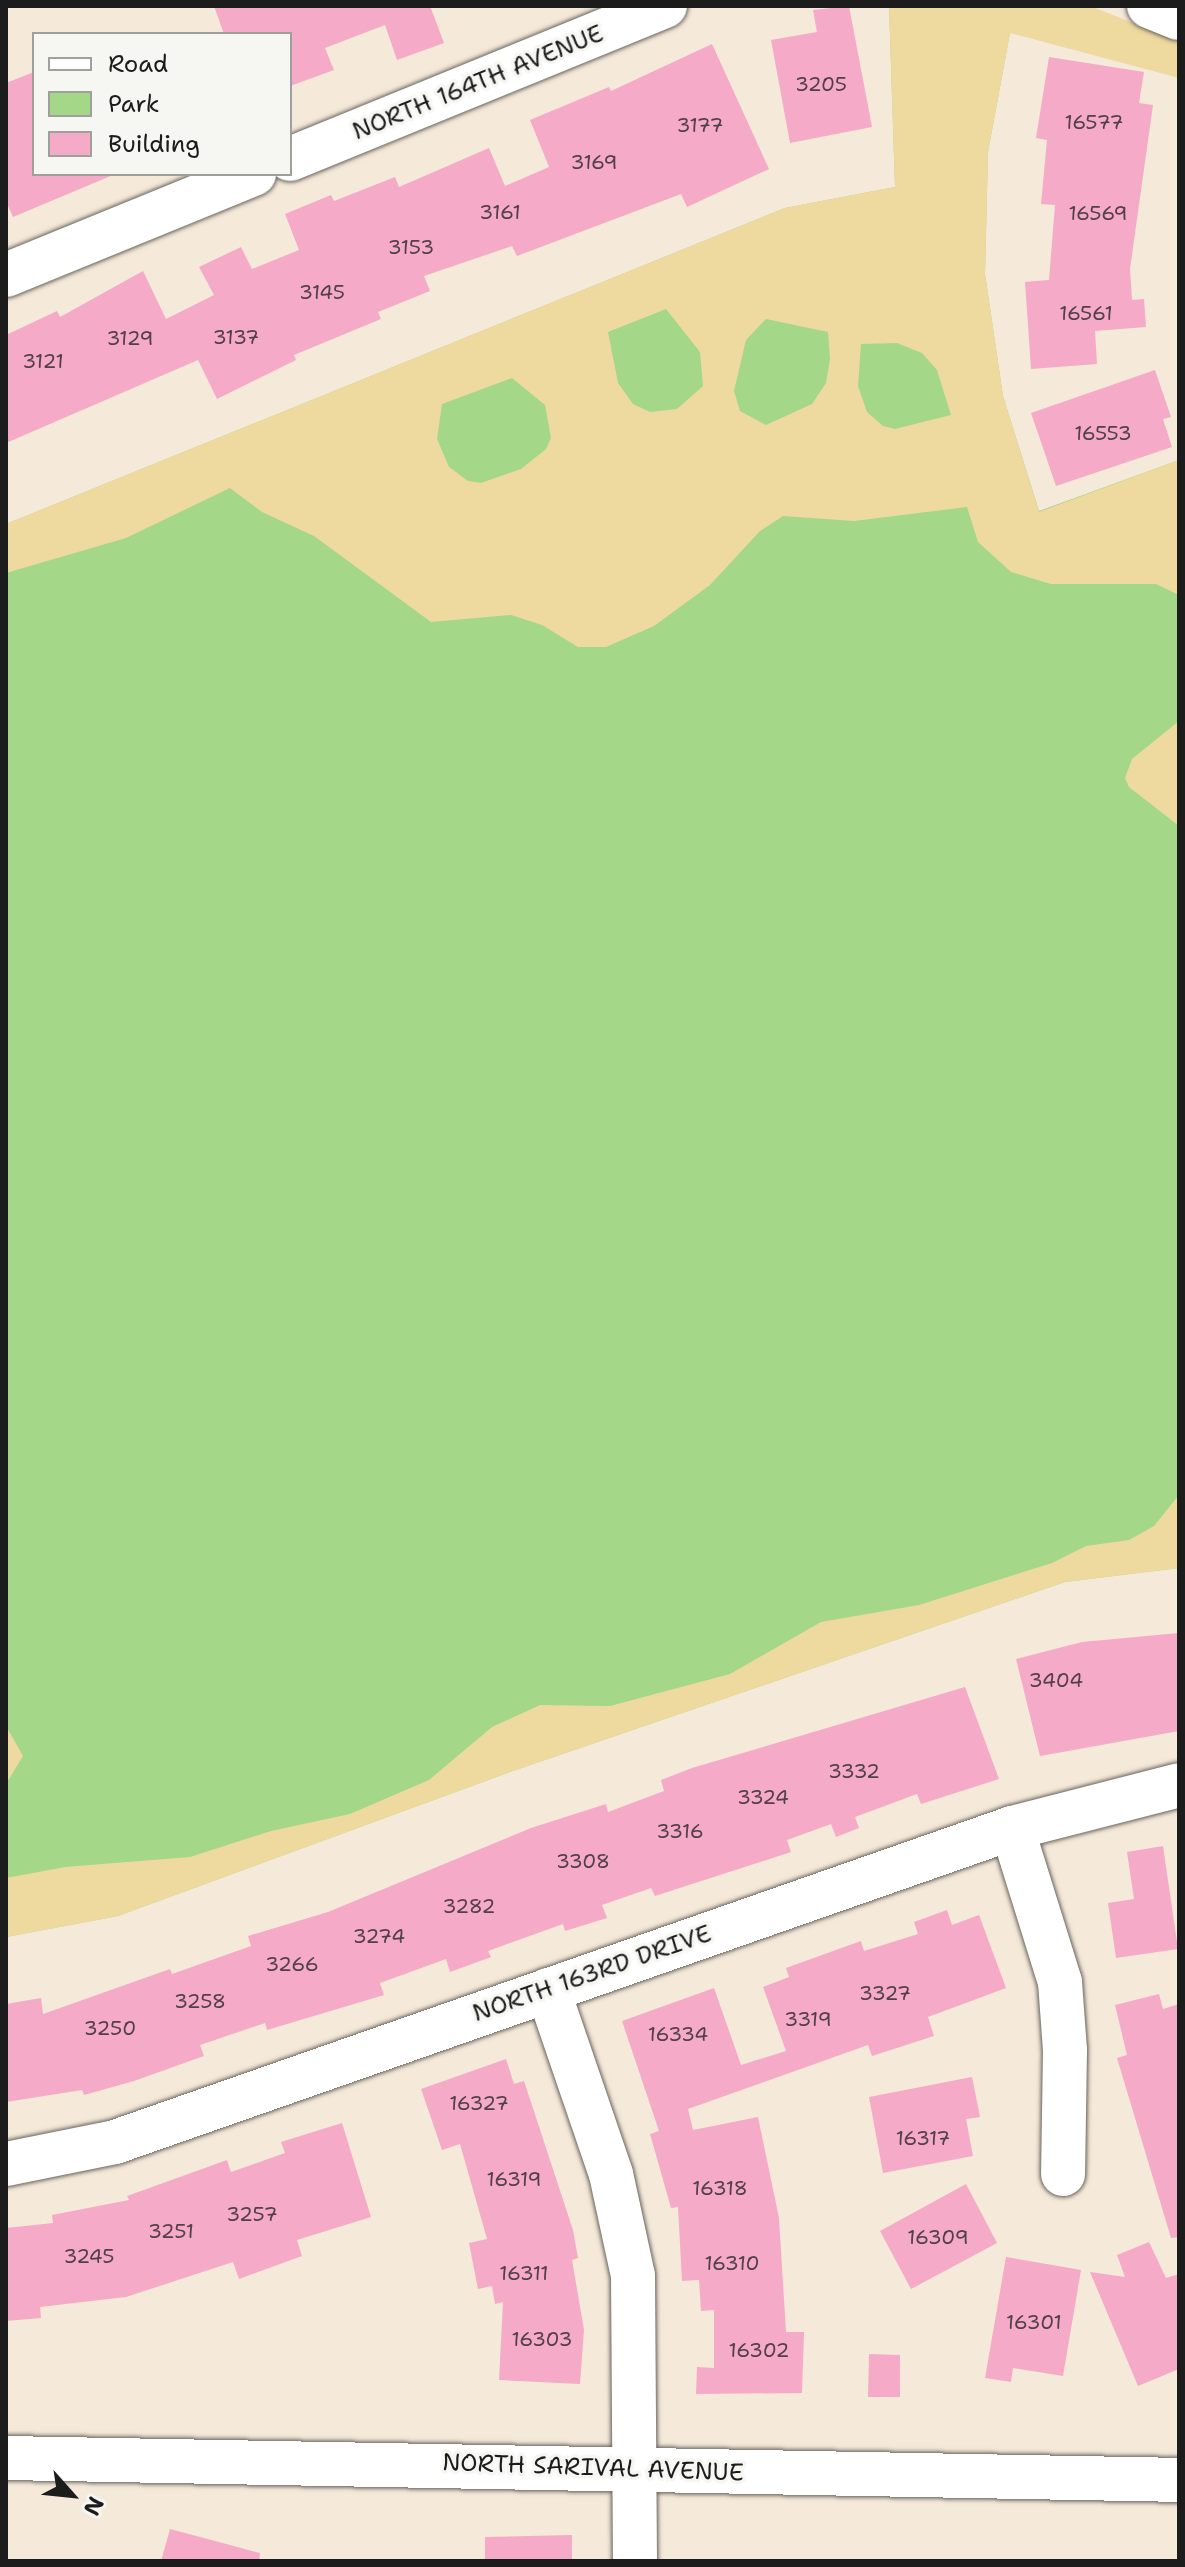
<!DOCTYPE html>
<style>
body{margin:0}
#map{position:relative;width:1185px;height:2567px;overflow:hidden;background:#f5e9d9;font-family:"Shantell Sans",sans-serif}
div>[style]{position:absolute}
.green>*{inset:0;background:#a4d787}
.sand>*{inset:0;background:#eeda9e}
.building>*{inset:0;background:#f5aac8}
.roads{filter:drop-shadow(0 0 2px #68645e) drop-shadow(0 0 2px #68645e)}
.minor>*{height:44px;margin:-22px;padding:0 22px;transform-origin:22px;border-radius:22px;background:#fff}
span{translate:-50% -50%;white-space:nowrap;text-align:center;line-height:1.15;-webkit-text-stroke:7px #f6f6f2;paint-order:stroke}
.number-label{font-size:20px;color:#524047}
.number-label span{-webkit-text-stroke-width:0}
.street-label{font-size:24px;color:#1c1c1c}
.frame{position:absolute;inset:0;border:8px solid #1c1c1c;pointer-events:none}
.legend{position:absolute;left:32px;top:32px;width:260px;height:144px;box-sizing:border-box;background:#f6f6f2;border:2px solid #9f9f9c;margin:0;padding:10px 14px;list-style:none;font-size:24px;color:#1c1c1c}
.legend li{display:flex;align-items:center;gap:16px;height:40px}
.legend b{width:40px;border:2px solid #9f9f9c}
.north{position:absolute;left:32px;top:2455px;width:80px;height:80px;-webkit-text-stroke:6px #f6f6f2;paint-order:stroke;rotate:117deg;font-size:22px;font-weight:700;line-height:32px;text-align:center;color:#1c1c1c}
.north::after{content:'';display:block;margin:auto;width:28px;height:36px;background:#1c1c1c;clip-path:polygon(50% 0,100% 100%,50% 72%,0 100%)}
</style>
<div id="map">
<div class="green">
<div style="clip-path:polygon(889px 6px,1015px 6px,988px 152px,985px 274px,1003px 396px,1039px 511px,1179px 460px,1179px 1568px,1065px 1582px,510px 1772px,118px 1916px,6px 1937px,6px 524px,785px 208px,895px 187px)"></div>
</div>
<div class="sand">
<div style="clip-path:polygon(evenodd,889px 6px,1090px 6px,1179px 41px,1179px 78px,1010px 33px,988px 152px,985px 274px,1003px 396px,1039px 512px,1179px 460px,1179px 595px,1156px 584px,1051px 584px,1011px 572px,978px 542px,967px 507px,854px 521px,783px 516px,760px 531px,710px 585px,654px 626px,606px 647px,578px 647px,542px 625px,511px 615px,431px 622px,314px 536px,262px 512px,230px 488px,126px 538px,6px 573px,6px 524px,785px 208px,895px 187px,889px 6px,666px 309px,700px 352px,703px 386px,677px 409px,650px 412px,633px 404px,618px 383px,608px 332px,666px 309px,889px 6px,766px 319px,828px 332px,830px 359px,826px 383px,812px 404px,766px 425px,740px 411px,734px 391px,746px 340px,766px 319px,889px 6px,897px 343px,922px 353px,937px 370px,951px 415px,895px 429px,883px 426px,867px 412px,858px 386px,861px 344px,897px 343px,889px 6px,512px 378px,545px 405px,551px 438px,546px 449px,521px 469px,481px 483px,468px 481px,449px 467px,437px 439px,442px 404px,512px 378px)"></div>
<div style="clip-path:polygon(1179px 721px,1179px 826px,1129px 787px,1125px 778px,1132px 759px)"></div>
<div style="clip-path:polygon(1179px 1495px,1179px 1568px,1065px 1582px,510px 1772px,118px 1916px,6px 1937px,6px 1878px,65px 1867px,190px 1857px,271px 1831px,350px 1814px,429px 1780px,492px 1727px,540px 1705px,610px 1706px,730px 1674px,821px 1622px,919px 1605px,1052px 1563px,1086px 1546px,1129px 1540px,1154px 1526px)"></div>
<div style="clip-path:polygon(6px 1726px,23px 1756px,6px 1784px)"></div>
</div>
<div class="building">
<div style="clip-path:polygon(214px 6px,430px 6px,444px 43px,397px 60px,385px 25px,325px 48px,334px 70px,290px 86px,290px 34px,224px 34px)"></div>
<div style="clip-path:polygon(849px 6px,872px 127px,790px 143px,771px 40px,817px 32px,813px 10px)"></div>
<div style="clip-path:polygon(712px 44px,769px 169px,687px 207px,681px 194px,517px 256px,512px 246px,424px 276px,430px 291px,378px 312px,381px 319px,294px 355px,296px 360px,217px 399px,198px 360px,6px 443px,6px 335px,57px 311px,60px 317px,143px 271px,166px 319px,214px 295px,199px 267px,241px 247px,252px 269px,299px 250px,285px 214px,331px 195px,334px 201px,395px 177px,399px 187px,489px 148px,505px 186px,549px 167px,530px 120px,609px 87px,611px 91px)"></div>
<div style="clip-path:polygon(1049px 57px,1144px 72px,1139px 103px,1153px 105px,1130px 269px,1132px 300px,1144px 299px,1146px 327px,1095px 331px,1097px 364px,1031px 369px,1025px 282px,1049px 280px,1055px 205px,1041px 204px,1047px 140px,1036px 138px)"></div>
<div style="clip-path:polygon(34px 72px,34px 174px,113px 175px,13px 217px,6px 201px,6px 83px)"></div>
<div style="clip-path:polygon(1155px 370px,1171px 417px,1163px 419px,1172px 447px,1056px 486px,1031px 413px)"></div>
<div style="clip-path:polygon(1179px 1633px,1179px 1731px,1040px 1756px,1016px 1659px,1082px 1642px)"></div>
<div style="clip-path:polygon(965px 1687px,999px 1779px,921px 1804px,917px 1794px,855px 1817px,859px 1828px,836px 1837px,831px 1824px,787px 1840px,791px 1852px,655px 1896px,651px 1888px,602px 1905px,607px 1918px,565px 1931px,563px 1924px,488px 1951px,491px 1957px,450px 1972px,446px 1959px,380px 1983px,384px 1995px,267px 2030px,265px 2023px,200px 2045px,204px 2056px,134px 2081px,84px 2095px,82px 2090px,6px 2102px,6px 2004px,41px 1998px,43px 2014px,170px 1969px,172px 1974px,251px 1946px,248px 1936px,328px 1912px,531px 1828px,606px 1804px,608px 1812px,664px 1791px,661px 1780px,692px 1768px)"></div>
<div style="clip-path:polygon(1163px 1846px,1178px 1949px,1116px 1958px,1108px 1903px,1134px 1899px,1127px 1852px)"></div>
<div style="clip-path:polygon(947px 1910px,952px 1925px,979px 1915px,1006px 1988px,928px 2017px,934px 2036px,872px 2056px,868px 2045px,688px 2109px,693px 2130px,758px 2117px,779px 2218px,786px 2332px,804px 2332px,802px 2393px,696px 2394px,697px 2367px,714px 2368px,714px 2310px,701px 2311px,699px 2280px,682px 2281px,678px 2207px,671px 2208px,650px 2134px,659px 2131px,622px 2021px,714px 1988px,741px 2065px,786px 2051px,763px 1987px,789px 1977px,786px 1968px,847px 1946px,861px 1941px,864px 1951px,918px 1934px,914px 1922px)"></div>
<div style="clip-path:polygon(1159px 1994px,1163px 2009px,1179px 2004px,1179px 2237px,1171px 2238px,1117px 2058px,1127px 2055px,1115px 2005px)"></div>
<div style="clip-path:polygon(506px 2059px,514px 2084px,524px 2081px,573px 2230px,578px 2258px,572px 2260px,584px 2330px,580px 2384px,499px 2380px,503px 2302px,495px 2304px,492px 2286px,478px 2289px,469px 2243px,487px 2239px,460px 2144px,442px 2150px,421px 2089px)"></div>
<div style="clip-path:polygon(972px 2077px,980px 2117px,966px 2119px,973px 2156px,883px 2173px,869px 2097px)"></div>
<div style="clip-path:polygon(342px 2123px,371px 2217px,297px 2240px,302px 2256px,239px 2279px,233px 2262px,126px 2297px,40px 2307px,41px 2318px,6px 2321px,6px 2228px,53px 2223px,52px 2215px,129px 2200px,127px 2196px,227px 2160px,231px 2172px,285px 2153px,281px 2142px)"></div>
<div style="clip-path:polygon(966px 2184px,997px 2243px,911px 2289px,880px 2231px)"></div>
<div style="clip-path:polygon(1149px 2242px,1166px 2278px,1179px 2274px,1179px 2369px,1138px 2386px,1090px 2272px,1125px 2277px,1117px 2255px)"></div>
<div style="clip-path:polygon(1006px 2257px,1081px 2270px,1063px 2376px,1013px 2368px,1011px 2382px,985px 2378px)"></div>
<div style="clip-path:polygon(869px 2354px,900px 2355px,900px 2397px,868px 2397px)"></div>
<div style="clip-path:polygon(170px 2529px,260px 2553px,259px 2561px,161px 2561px)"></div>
<div style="clip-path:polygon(572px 2535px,572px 2561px,485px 2561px,485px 2537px)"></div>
</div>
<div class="roads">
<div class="minor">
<div style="left:1149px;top:6px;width:32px;rotate:22deg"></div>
<div style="left:290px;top:159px;width:405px;rotate:-22.2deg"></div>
<div style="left:6px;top:275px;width:268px;rotate:-22.2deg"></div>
<div style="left:1012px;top:1828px;width:161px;rotate:72.7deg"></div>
<div style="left:1060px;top:1982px;width:68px;rotate:85.8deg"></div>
<div style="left:1065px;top:2050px;width:124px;rotate:90.9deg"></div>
<div style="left:548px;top:1990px;width:194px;rotate:71.1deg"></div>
<div style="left:611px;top:2174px;width:104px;rotate:77.8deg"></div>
<div style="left:633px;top:2276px;width:285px;rotate:89.6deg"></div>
<div style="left:6px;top:2164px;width:111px;rotate:-11.4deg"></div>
<div style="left:115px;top:2142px;width:950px;rotate:-19.29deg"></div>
<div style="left:1012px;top:1828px;width:172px;rotate:-14.4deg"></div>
<div style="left:6px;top:2458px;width:1173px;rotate:1.07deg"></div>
</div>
</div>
<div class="number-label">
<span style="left:821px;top:84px">3205</span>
<span style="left:1094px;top:122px">16577</span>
<span style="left:700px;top:125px">3177</span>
<span style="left:594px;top:162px">3169</span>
<span style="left:500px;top:212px">3161</span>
<span style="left:1098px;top:213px">16569</span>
<span style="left:411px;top:247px">3153</span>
<span style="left:322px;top:292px">3145</span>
<span style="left:1086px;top:313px">16561</span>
<span style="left:236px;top:337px">3137</span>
<span style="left:130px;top:338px">3129</span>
<span style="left:43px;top:361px">3121</span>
<span style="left:1103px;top:433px">16553</span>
<span style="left:1056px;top:1680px">3404</span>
<span style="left:854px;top:1771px">3332</span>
<span style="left:763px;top:1797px">3324</span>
<span style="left:680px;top:1831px">3316</span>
<span style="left:583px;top:1861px">3308</span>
<span style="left:469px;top:1906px">3282</span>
<span style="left:379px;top:1936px">3274</span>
<span style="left:292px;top:1964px">3266</span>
<span style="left:885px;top:1993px">3327</span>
<span style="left:200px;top:2001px">3258</span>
<span style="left:808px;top:2019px">3319</span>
<span style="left:110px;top:2028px">3250</span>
<span style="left:678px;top:2034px">16334</span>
<span style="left:479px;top:2103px">16327</span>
<span style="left:923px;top:2138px">16317</span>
<span style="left:514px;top:2179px">16319</span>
<span style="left:720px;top:2188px">16318</span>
<span style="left:252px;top:2214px">3257</span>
<span style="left:171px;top:2231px">3251</span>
<span style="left:938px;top:2237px">16309</span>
<span style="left:89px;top:2256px">3245</span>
<span style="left:732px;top:2263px">16310</span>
<span style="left:524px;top:2273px">16311</span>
<span style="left:1034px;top:2322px">16301</span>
<span style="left:542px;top:2339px">16303</span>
<span style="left:759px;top:2350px">16302</span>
</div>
<div class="street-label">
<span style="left:478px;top:83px;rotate:-22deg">NORTH 164TH AVENUE</span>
<span style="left:592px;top:1974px;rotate:-19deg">NORTH 163RD DRIVE</span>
<span style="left:593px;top:2468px;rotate:2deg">NORTH SARIVAL AVENUE</span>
</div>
<div class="frame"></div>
<ul class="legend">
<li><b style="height:10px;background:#fff"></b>Road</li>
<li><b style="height:22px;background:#a4d787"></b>Park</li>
<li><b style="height:22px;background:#f5aac8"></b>Building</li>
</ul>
<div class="north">N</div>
</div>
